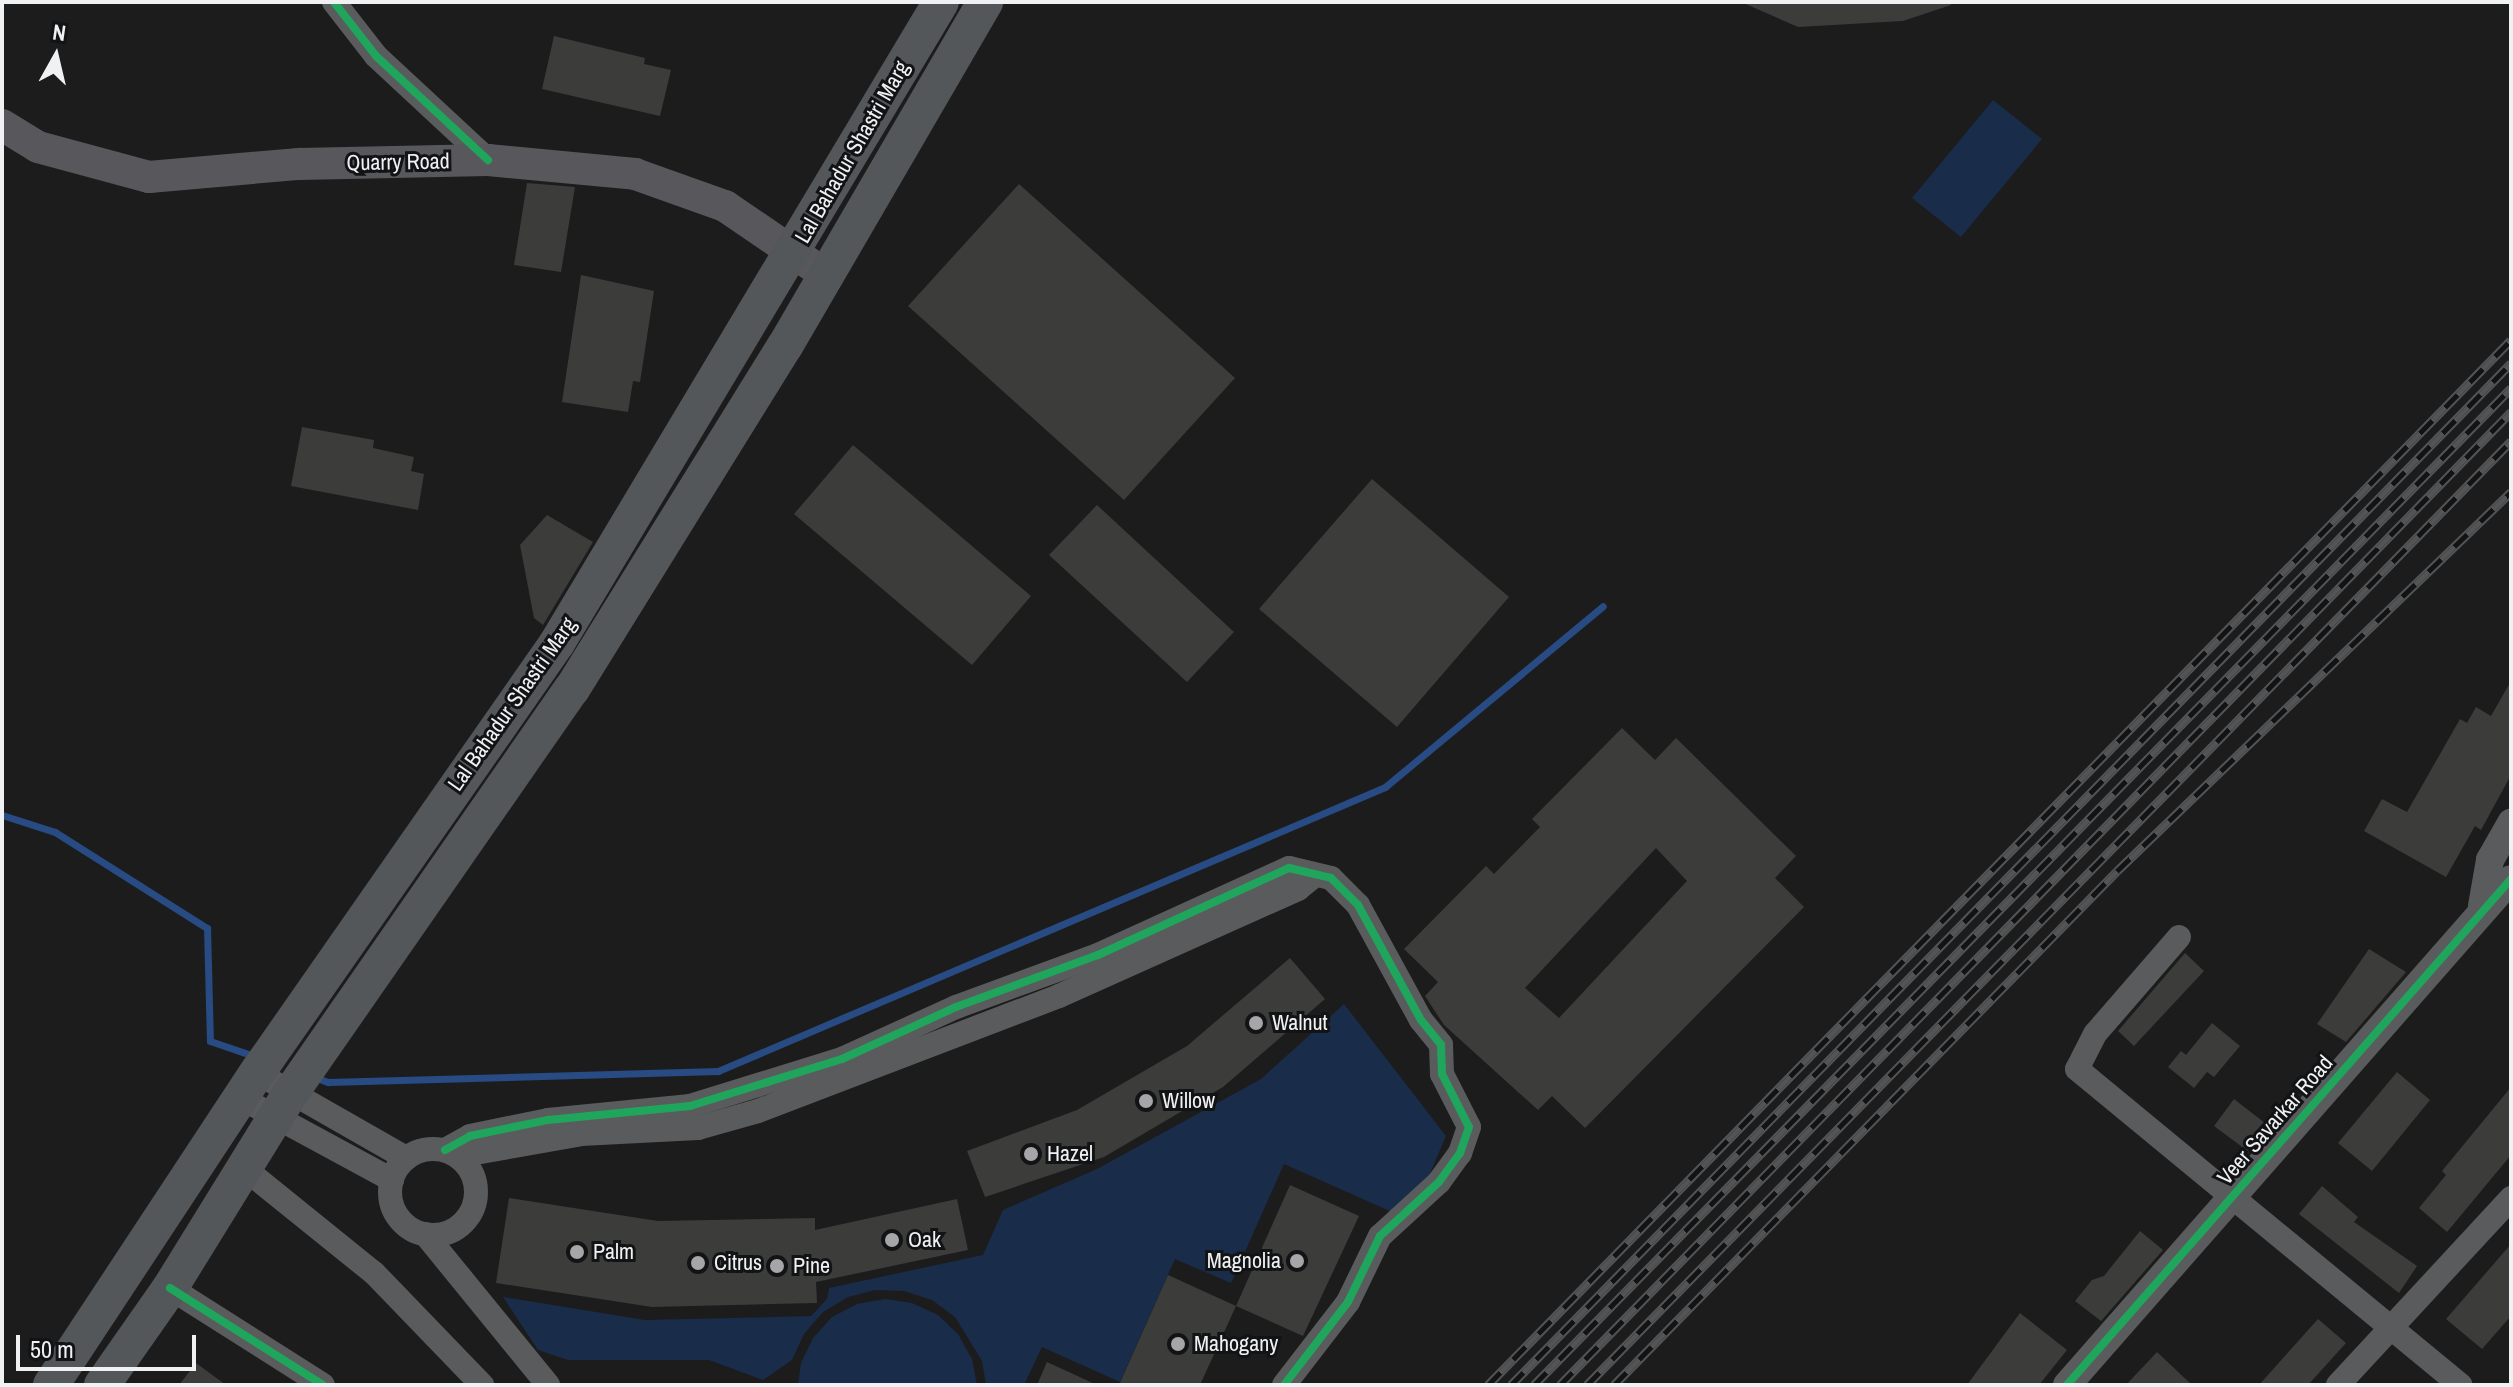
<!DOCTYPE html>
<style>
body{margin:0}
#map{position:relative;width:2513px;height:1387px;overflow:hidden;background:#1c1c1d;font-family:"Archivo Narrow",sans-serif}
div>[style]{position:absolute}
.green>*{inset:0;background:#192c49}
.stream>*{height:7px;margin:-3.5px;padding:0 3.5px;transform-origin:3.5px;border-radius:3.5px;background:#274b82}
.building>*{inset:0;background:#3c3c3b}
.minor>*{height:24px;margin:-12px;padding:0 12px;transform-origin:12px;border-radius:12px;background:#5a5b5c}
.minor>.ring{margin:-12px;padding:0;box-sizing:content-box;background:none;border:24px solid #5a5b5c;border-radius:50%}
.tertiary>*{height:28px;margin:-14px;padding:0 14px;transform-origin:14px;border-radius:14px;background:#5a5b5c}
.secondary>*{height:32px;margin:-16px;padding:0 16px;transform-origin:16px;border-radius:16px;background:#58585c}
.primary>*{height:36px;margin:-18px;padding:0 18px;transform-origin:18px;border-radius:18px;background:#53575a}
.rail>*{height:9px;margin-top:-4.5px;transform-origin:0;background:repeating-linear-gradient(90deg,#121315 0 18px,#535455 0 36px);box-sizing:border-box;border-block:2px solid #535455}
.cycleway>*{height:8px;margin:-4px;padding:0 4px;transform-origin:4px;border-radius:4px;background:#20a55d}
.dots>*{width:22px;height:22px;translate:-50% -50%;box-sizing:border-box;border:4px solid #121315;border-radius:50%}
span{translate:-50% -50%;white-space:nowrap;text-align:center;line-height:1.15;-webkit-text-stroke:6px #121315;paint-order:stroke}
.street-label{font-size:22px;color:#f0f1f3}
.poi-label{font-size:22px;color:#f0f1f3}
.left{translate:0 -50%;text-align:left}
.right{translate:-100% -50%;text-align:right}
.frame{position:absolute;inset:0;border:4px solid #f0f1f3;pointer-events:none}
.north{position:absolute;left:16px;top:16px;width:80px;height:80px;-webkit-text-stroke:6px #121315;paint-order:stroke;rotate:8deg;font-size:22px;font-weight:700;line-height:32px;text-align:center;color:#f0f1f3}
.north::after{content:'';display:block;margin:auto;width:28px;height:36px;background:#f0f1f3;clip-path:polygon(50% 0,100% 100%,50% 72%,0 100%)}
.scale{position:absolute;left:16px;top:1335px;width:180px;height:36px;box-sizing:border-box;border:4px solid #f0f1f3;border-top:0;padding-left:10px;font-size:24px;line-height:28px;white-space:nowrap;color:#f0f1f3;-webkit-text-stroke:6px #121315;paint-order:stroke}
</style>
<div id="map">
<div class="green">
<div style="clip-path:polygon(1993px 100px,2042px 139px,1961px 237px,1912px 198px)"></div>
<div style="clip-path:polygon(1344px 1004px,1446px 1136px,1410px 1220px,1284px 1164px,1231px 1283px,1175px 1259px,1120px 1382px,1042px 1347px,1024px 1385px,986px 1385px,982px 1361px,955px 1317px,932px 1300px,904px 1291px,875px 1290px,848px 1297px,823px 1312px,804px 1334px,792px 1360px,763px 1380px,709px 1360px,568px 1360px,538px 1350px,503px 1297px,645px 1320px,811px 1316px,827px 1299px,829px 1288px,983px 1255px,1003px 1210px,1097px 1169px,1261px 1079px)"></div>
<div style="clip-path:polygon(885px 1299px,912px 1303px,938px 1315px,958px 1334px,972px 1359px,977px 1385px,798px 1385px,801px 1363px,813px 1338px,832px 1317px,857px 1304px)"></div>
</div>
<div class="stream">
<div style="left:2px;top:815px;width:56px;rotate:17.8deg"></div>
<div style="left:55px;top:832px;width:180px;rotate:32.3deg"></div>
<div style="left:207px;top:928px;width:113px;rotate:88.5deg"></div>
<div style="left:210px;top:1041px;width:50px;rotate:18.8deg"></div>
<div style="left:314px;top:1077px;width:15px;rotate:20deg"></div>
<div style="left:328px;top:1082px;width:390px;rotate:-1.6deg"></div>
<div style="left:718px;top:1071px;width:725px;rotate:-23.06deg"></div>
<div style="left:1385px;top:787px;width:283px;rotate:-39.7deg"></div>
</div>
<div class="building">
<div style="clip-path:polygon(1741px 2px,1950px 2px,1951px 5px,1903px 21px,1798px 27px)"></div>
<div style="clip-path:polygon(554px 36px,645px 58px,644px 64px,671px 70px,660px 116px,542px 89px)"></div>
<div style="clip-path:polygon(527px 183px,575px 187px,561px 272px,514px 265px)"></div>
<div style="clip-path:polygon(1019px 184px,1235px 378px,1124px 500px,908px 306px)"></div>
<div style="clip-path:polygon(581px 275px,654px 291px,640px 382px,633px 381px,628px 412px,562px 402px)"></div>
<div style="clip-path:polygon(302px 427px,374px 440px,373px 448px,414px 457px,411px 471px,424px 474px,418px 510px,291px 486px)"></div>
<div style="clip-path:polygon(853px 445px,1031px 596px,972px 665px,794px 514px)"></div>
<div style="clip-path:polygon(1372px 479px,1509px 597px,1397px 727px,1259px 609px)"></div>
<div style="clip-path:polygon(1097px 505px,1234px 632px,1187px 682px,1049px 555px)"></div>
<div style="clip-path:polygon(547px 515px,593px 542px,543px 625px,534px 618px,520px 545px)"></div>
<div style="clip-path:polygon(2511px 681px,2511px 775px,2481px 830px,2475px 826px,2446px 877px,2364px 831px,2382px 799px,2407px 812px,2460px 719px,2467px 723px,2476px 707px,2491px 716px)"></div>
<div style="clip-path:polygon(evenodd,1622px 728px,1655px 760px,1676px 738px,1796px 856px,1775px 878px,1804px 907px,1585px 1128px,1552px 1096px,1538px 1110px,1444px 1025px,1425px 996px,1438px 982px,1404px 949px,1486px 866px,1494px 874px,1540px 827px,1532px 819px,1622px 728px,1656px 848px,1687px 881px,1559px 1018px,1525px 988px,1656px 848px)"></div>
<div style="clip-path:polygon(2369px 949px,2406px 972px,2346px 1042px,2317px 1024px)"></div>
<div style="clip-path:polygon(2185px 953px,2204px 971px,2134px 1046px,2118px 1031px)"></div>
<div style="clip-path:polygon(1290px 958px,1325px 999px,1223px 1087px,1104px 1157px,985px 1197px,967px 1151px,1077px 1110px,1187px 1046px)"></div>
<div style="clip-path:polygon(2212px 1023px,2240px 1046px,2214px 1077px,2207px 1072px,2194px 1088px,2168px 1067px,2181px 1051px,2186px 1055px)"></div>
<div style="clip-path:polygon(2397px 1072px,2430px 1100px,2372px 1171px,2338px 1143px)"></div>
<div style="clip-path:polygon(2511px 1087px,2511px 1155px,2447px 1232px,2419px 1208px,2446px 1175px,2442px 1171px)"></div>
<div style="clip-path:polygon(2234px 1099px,2270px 1127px,2249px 1152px,2214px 1126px)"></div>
<div style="clip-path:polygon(1290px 1185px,1359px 1216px,1303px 1336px,1236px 1306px)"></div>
<div style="clip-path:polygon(2322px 1186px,2358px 1217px,2354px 1222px,2417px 1266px,2399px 1293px,2299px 1214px)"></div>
<div style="clip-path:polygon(509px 1198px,658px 1221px,815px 1218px,815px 1230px,957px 1199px,968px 1250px,816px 1282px,817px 1303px,652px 1307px,496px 1283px)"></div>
<div style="clip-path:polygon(2140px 1231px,2163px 1250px,2101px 1321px,2075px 1301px,2092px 1280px,2104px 1276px)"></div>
<div style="clip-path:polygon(2511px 1244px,2511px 1316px,2482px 1349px,2446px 1319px)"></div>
<div style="clip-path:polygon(1168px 1275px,1236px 1306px,1200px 1385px,1119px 1385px)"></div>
<div style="clip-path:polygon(2020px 1313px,2067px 1350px,2039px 1385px,1967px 1385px)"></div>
<div style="clip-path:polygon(2318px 1319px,2346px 1343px,2308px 1385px,2259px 1385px)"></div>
<div style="clip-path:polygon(2157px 1352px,2192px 1385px,2126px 1385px)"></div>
<div style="clip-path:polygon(1047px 1362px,1097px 1385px,1037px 1385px)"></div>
<div style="clip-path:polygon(196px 1363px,226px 1385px,179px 1385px)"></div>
</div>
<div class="minor">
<div style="left:334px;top:2px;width:68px;rotate:52.1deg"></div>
<div style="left:376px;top:56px;width:153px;rotate:42.9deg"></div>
<div style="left:2179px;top:937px;width:128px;rotate:130.9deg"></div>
<div style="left:2095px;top:1034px;width:39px;rotate:117deg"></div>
<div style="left:2077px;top:1069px;width:497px;rotate:39.5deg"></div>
<div style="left:257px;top:1073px;width:172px;rotate:29.7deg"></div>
<div style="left:241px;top:1098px;width:172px;rotate:28.5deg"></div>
<div class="ring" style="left:390px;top:1149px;width:62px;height:62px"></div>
<div style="left:445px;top:1150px;width:29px;rotate:-29deg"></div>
<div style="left:470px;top:1136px;width:80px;rotate:-11.6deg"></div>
<div style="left:548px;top:1120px;width:143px;rotate:-5.6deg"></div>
<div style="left:690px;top:1106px;width:159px;rotate:-17.2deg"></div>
<div style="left:842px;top:1059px;width:125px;rotate:-24.5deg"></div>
<div style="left:956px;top:1007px;width:151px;rotate:-20.1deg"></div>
<div style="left:1098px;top:955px;width:210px;rotate:-24.5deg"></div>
<div style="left:1289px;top:868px;width:43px;rotate:13.4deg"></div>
<div style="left:1331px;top:878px;width:38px;rotate:45deg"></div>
<div style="left:1358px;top:905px;width:131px;rotate:61.3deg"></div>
<div style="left:1421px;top:1020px;width:32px;rotate:51deg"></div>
<div style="left:1441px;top:1045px;width:29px;rotate:88deg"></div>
<div style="left:1442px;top:1074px;width:59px;rotate:63deg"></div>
<div style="left:1469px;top:1127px;width:28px;rotate:109deg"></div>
<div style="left:1460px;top:1153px;width:36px;rotate:126deg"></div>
<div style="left:1439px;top:1182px;width:80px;rotate:137.5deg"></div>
<div style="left:1380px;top:1236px;width:73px;rotate:115.9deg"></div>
<div style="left:1348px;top:1302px;width:105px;rotate:127.6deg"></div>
<div style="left:458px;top:1156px;width:125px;rotate:-10.1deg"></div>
<div style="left:581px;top:1134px;width:117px;rotate:-2.9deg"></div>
<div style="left:698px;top:1128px;width:62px;rotate:-15.8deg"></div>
<div style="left:758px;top:1111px;width:322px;rotate:-20.9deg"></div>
<div style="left:1059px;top:996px;width:262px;rotate:-24.1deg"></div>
<div style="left:1298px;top:889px;width:22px;rotate:-39deg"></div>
<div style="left:245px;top:1169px;width:166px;rotate:38.9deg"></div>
<div style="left:374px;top:1273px;width:156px;rotate:46deg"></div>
<div style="left:425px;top:1234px;width:195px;rotate:50.8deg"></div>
<div style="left:170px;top:1288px;width:181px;rotate:32.4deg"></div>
<div style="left:2338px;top:1385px;width:255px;rotate:-47.2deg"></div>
</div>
<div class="tertiary">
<div style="left:2482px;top:906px;width:47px;rotate:-80.1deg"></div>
<div style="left:2490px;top:860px;width:43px;rotate:-60.4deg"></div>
<div style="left:2067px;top:1385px;width:673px;rotate:-48.73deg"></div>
</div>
<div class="secondary">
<div style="left:2px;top:125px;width:42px;rotate:31.4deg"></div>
<div style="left:38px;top:147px;width:115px;rotate:15.1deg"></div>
<div style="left:149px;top:177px;width:151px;rotate:-5deg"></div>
<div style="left:299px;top:164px;width:189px;rotate:-1.2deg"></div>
<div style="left:488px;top:160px;width:148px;rotate:5.4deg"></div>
<div style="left:635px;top:174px;width:96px;rotate:19.6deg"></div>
<div style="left:725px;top:206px;width:122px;rotate:34.3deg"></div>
</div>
<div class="primary">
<div style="left:51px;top:1385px;width:377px;rotate:-56.6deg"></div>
<div style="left:259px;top:1070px;width:521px;rotate:-55.09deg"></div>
<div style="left:557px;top:643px;width:747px;rotate:-59.08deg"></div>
<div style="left:102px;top:1385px;width:118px;rotate:-55deg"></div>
<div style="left:170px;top:1288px;width:228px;rotate:-58.3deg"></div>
<div style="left:290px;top:1094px;width:494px;rotate:-55.2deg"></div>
<div style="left:572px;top:689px;width:404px;rotate:-58.2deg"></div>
<div style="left:785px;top:346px;width:398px;rotate:-59.8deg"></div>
</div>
<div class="rail">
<div style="left:1488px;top:1385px;width:1462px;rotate:-45.61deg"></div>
<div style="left:1511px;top:1385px;width:1430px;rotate:-45.62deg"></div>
<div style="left:1534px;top:1385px;width:1396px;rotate:-45.58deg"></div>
<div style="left:1560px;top:1385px;width:1361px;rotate:-45.66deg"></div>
<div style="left:1587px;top:1385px;width:1321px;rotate:-45.61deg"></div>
<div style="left:1614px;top:1385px;width:719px;rotate:-45.62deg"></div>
<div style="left:2117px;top:871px;width:547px;rotate:-43.89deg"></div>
</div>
<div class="cycleway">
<div style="left:334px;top:2px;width:68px;rotate:52.1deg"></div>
<div style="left:376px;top:56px;width:153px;rotate:42.9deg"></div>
<div style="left:445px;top:1150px;width:29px;rotate:-29deg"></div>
<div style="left:470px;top:1136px;width:80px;rotate:-11.6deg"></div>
<div style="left:548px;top:1120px;width:143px;rotate:-5.6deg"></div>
<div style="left:690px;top:1106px;width:159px;rotate:-17.2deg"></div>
<div style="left:842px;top:1059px;width:125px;rotate:-24.5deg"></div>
<div style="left:956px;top:1007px;width:151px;rotate:-20.1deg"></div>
<div style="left:1098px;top:955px;width:210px;rotate:-24.5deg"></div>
<div style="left:1289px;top:868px;width:43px;rotate:13.4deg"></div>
<div style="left:1331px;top:878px;width:38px;rotate:45deg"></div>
<div style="left:1358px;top:905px;width:131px;rotate:61.3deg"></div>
<div style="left:1421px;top:1020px;width:32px;rotate:51deg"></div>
<div style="left:1441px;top:1045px;width:29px;rotate:88deg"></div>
<div style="left:1442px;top:1074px;width:59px;rotate:63deg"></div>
<div style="left:1469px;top:1127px;width:28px;rotate:109deg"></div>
<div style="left:1460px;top:1153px;width:36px;rotate:126deg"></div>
<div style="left:1439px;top:1182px;width:80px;rotate:137.5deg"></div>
<div style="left:1380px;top:1236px;width:73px;rotate:115.9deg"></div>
<div style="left:1348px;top:1302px;width:105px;rotate:127.6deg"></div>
<div style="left:170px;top:1288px;width:181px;rotate:32.4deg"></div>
<div style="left:2067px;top:1385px;width:673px;rotate:-48.73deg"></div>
</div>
<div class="dots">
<div style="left:1256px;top:1023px;background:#a6a6a8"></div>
<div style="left:1146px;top:1101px;background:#a6a6a8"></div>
<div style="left:1031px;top:1154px;background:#a6a6a8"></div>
<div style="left:892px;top:1240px;background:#a6a6a8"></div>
<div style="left:577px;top:1252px;background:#a6a6a8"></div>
<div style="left:1297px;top:1261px;background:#a6a6a8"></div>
<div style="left:698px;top:1263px;background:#a6a6a8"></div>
<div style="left:777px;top:1266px;background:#a6a6a8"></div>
<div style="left:1178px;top:1344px;background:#a6a6a8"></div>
</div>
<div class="street-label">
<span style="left:852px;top:152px;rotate:-60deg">Lal Bahadur Shastri Marg</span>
<span style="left:398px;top:162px;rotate:-1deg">Quarry Road</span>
<span style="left:512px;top:704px;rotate:-55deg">Lal Bahadur Shastri Marg</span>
<span style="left:2275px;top:1120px;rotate:-49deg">Veer Savarkar Road</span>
</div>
<div class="poi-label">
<span class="left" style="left:1272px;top:1023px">Walnut</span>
<span class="left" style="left:1162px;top:1101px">Willow</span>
<span class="left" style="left:1047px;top:1154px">Hazel</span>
<span class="left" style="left:908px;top:1240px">Oak</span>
<span class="left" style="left:593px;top:1252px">Palm</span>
<span class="right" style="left:1281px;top:1261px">Magnolia</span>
<span class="left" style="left:714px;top:1263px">Citrus</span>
<span class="left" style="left:793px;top:1266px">Pine</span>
<span class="left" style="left:1194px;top:1344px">Mahogany</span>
</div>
<div class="frame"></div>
<div class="north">N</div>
<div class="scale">50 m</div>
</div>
